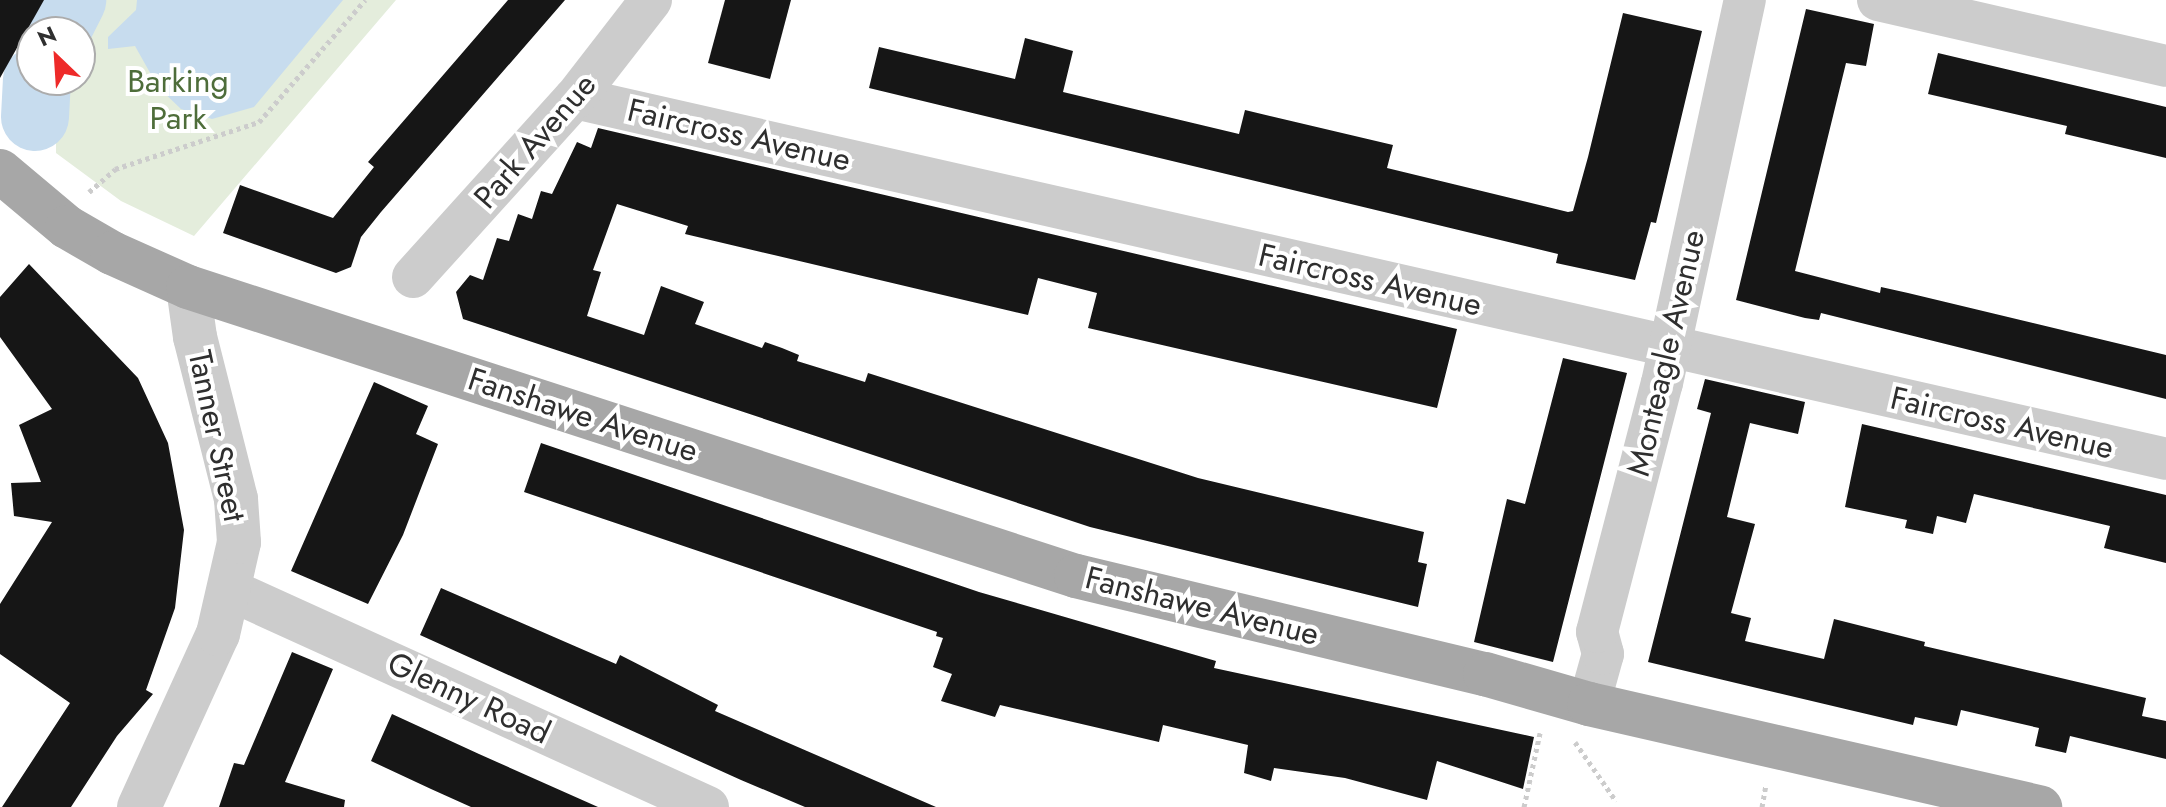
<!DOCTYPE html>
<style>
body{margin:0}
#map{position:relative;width:2166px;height:807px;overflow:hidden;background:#fff;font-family:Jost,sans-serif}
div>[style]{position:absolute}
.green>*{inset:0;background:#e4eddc}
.water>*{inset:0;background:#c7dcee}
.river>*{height:68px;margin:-34px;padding:0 34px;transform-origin:34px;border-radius:34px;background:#c7dcee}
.building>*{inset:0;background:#161616}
.path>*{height:5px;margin-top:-2.5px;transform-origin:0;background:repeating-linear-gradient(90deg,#ccc 0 4px,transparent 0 8px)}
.minor>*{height:42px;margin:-21px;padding:0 21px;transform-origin:21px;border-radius:21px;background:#ccc}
.tertiary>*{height:44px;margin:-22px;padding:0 22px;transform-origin:22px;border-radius:22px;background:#ccc}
.primary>*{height:44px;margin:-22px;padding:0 22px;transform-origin:22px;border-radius:22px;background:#a7a7a7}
span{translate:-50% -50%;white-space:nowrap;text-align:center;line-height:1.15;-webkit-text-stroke:8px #fff;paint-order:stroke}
.park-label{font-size:32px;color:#4e6d3a}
.street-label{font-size:32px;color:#2f2f2f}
.north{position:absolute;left:16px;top:16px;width:80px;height:80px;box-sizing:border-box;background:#fff;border:2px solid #acacac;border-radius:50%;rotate:335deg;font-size:22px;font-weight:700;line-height:32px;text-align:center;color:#2f2f2f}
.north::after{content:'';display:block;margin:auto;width:28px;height:36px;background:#ee2a29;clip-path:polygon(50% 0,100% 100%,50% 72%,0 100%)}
</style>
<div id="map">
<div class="green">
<div style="clip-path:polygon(96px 0,396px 0,194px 236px,121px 201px,56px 153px,56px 87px,58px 80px,80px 80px,80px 41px)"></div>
</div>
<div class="water">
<div style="clip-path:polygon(137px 0,343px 0,254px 107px,212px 119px,181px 109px,158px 87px,135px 46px,108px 49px,108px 37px,136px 10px)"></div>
</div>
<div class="river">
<div style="left:56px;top:32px;width:36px;rotate:-63deg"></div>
<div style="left:35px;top:117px;width:37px;rotate:-87deg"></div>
</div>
<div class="building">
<div style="clip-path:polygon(0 0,44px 0,0 78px)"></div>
<div style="clip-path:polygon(508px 0,565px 0,381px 212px,361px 237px,351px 267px,336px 273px,223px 233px,240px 185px,333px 218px,374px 167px,368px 162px)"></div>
<div style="clip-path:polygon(725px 0,791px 0,770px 79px,708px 63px)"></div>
<div style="clip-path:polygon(1806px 9px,1874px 24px,1866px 66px,1846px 63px,1795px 271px,1880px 293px,1881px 287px,1908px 293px,2166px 355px,2166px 399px,1821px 313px,1819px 320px,1805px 318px,1736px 300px)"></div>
<div style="clip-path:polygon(1623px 13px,1702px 31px,1656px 223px,1651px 222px,1635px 280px,1556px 263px,1558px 254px,869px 88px,879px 47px,1015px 79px,1025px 38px,1073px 51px,1063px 92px,1239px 134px,1245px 110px,1393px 145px,1387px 168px,1568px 212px,1573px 211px,1588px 157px)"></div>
<div style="clip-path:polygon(1938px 53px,2166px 107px,2166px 158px,2065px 134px,2067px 126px,1928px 94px)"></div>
<div style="clip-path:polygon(598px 128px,1457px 329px,1437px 408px,1088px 328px,1097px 293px,1038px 278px,1028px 315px,685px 234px,688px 226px,617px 204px,593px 270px,601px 272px,587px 316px,644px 335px,661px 286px,704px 302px,695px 324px,762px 348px,765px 342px,782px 348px,799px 355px,797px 361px,865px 382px,868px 373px,1198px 478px,1424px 532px,1418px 562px,1427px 564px,1418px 607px,1090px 527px,463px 319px,456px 292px,470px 275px,483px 280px,497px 238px,509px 241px,518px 214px,532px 219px,541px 191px,552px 194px,577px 142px,591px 148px)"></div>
<div style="clip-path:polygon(29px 264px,138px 378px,168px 443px,184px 530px,175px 608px,146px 690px,153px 694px,117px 736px,71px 807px,2px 807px,70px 703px,0 654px,0 604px,52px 522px,14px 516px,11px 483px,41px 482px,19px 425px,52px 409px,0 337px,0 297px)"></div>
<div style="clip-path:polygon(1563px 358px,1627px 373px,1553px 662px,1474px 642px,1507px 499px,1525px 504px)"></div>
<div style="clip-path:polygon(1705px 379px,1805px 402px,1798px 434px,1750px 423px,1727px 517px,1755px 524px,1731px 613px,1751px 618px,1745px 641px,1824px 659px,1834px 619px,1925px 642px,1924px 646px,2146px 698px,2142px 716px,2166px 721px,2166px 759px,2070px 736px,2066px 753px,2035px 746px,2039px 728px,1961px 710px,1957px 726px,1915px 717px,1913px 725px,1648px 662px,1711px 413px,1697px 409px)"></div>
<div style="clip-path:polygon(374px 382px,428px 406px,416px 434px,438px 444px,403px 535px,368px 604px,291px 571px)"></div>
<div style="clip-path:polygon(1862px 424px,2166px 495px,2166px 563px,2104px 548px,2110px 526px,1974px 494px,1966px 523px,1937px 516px,1933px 534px,1905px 528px,1907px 520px,1845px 507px)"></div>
<div style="clip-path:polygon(541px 443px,979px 592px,1216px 661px,1214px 668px,1534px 737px,1523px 789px,1437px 761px,1427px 800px,1345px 778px,1274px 768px,1271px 781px,1244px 773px,1248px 745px,1163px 725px,1159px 742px,1000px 705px,995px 717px,941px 701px,952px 674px,933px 667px,943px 638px,936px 636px,937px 632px,524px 492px)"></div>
<div style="clip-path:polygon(441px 588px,616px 664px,620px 655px,718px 705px,715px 711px,936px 807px,805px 807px,741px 780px,420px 635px)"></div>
<div style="clip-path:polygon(292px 652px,333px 669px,285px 782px,345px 800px,344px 807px,219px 807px,234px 763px,244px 765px)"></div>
<div style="clip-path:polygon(392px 714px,479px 754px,598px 807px,471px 807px,431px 789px,371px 761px)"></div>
</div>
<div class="path">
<div style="left:89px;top:192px;width:35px;rotate:-41deg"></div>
<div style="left:115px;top:169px;width:151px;rotate:-18.1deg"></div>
<div style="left:259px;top:122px;width:162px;rotate:-49deg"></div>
<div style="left:1575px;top:742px;width:72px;rotate:55.2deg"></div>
<div style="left:1524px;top:807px;width:76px;rotate:-77.8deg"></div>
<div style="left:1762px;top:807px;width:23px;rotate:-80deg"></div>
</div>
<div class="minor">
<div style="left:1878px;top:0;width:295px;rotate:12.9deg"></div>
<div style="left:575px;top:98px;width:1631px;rotate:12.78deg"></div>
<div style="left:413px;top:277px;width:241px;rotate:-47.9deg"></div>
<div style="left:575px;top:98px;width:124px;rotate:-52.2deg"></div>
<div style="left:230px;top:590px;width:525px;rotate:24.42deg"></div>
<div style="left:1589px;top:704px;width:52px;rotate:-74.4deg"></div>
<div style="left:1603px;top:654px;width:23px;rotate:-105deg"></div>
<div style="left:1597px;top:632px;width:257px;rotate:-75.4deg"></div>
<div style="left:1662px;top:383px;width:392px;rotate:-77.8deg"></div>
</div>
<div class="tertiary">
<div style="left:139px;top:807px;width:190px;rotate:-65.5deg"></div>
<div style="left:218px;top:634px;width:94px;rotate:-77.1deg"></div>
<div style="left:239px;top:542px;width:43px;rotate:-94deg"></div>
<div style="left:236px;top:499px;width:167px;rotate:-104.2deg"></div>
<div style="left:195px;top:337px;width:50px;rotate:-98deg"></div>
</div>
<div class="primary">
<div style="left:0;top:171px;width:87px;rotate:39.9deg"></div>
<div style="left:67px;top:227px;width:52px;rotate:30deg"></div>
<div style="left:112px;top:253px;width:83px;rotate:24.1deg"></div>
<div style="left:188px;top:287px;width:934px;rotate:18.03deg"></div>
<div style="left:1076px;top:576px;width:421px;rotate:13.5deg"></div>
<div style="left:1485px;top:674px;width:108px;rotate:16.1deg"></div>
<div style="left:1589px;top:704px;width:463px;rotate:12.9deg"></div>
</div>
<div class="park-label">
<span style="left:178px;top:100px">Barking<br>Park</span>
</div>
<div class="street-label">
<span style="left:739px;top:135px;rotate:13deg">Faircross Avenue</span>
<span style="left:535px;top:141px;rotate:-49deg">Park Avenue</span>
<span style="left:1370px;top:280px;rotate:13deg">Faircross Avenue</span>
<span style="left:1666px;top:353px;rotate:-77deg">Monteagle Avenue</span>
<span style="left:583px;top:415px;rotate:18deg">Fanshawe Avenue</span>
<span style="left:2002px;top:423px;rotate:13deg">Faircross Avenue</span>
<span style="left:217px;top:436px;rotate:78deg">Tanner Street</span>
<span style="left:1202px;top:606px;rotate:14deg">Fanshawe Avenue</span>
<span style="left:469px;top:698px;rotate:25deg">Glenny Road</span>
</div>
<div class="north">N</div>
</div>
